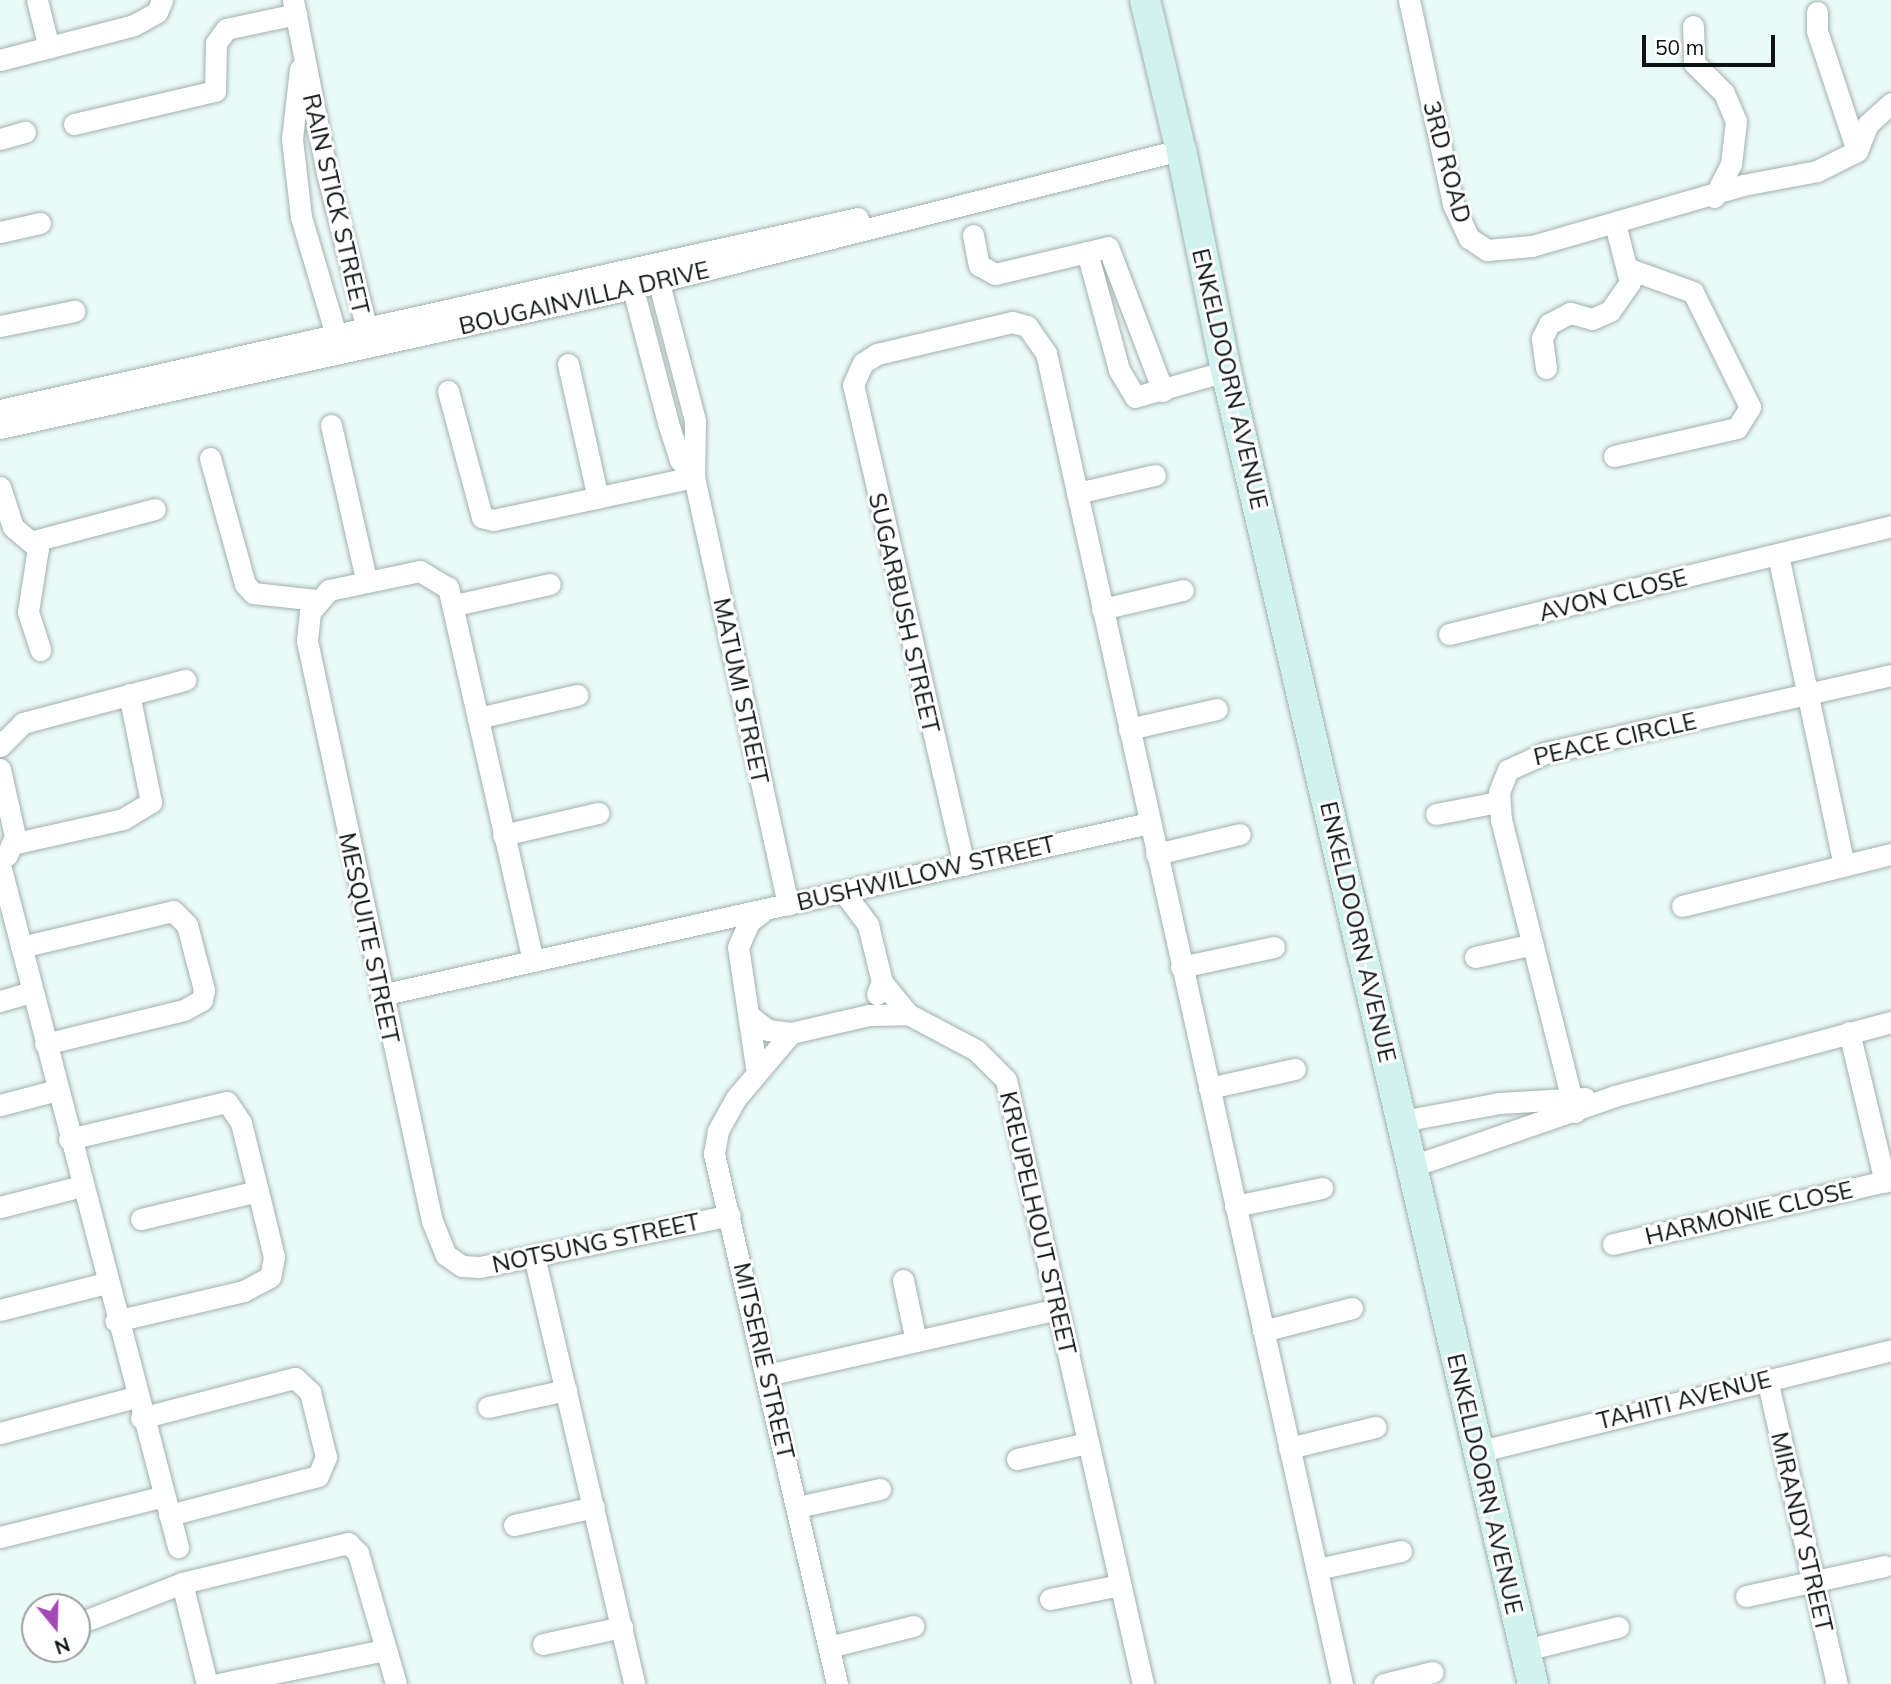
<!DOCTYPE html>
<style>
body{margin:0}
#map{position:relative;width:1891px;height:1684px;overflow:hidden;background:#eafaf7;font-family:Mulish,sans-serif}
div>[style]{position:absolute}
.roads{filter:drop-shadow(0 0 2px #a2b0ae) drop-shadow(0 0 2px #a2b0ae)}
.street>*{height:21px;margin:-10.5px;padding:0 10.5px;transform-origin:10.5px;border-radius:10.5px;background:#fff}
.secondary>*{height:30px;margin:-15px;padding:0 15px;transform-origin:15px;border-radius:15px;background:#d2f2ee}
span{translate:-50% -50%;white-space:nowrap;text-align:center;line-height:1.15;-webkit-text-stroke:6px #fff;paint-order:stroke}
.street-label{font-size:24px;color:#0c1111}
.north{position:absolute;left:21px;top:1593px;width:70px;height:70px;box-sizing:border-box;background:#fff;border:2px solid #9ea0a0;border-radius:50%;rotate:161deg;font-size:19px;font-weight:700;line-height:28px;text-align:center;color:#0c1111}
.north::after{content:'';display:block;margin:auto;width:24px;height:32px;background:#a44ab5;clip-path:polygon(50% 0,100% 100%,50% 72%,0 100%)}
.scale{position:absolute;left:1642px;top:35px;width:133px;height:32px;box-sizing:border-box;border:4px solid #0c1111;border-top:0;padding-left:9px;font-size:21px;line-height:24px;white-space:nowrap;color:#0c1111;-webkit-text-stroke:5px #fff;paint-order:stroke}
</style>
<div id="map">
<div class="roads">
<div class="street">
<div style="left:37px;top:0;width:49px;rotate:76deg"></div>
<div style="left:293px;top:0;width:176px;rotate:78.9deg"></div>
<div style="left:327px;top:173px;width:174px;rotate:75.7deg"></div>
<div style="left:1409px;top:0;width:209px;rotate:77.8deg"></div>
<div style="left:1453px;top:204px;width:38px;rotate:65deg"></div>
<div style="left:1469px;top:238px;width:22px;rotate:34deg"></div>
<div style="left:1487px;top:250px;width:45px;rotate:-5.1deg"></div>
<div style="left:1532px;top:246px;width:220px;rotate:-16.1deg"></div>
<div style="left:1743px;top:185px;width:75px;rotate:-10.7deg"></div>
<div style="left:1817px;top:171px;width:45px;rotate:-26.6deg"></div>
<div style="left:1857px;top:151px;width:29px;rotate:-68deg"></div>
<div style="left:1868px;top:124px;width:31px;rotate:-42deg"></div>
<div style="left:1817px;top:12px;width:19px;rotate:90deg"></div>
<div style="left:1817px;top:31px;width:126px;rotate:71.6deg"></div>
<div style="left:1693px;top:26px;width:37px;rotate:88deg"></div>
<div style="left:1694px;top:63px;width:42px;rotate:45deg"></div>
<div style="left:1724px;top:93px;width:30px;rotate:67deg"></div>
<div style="left:1736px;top:121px;width:43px;rotate:96.6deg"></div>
<div style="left:1731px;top:164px;width:37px;rotate:117deg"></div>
<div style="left:0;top:60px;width:138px;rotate:-14.6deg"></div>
<div style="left:134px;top:25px;width:26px;rotate:-29deg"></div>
<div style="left:157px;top:12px;width:13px;rotate:-67deg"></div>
<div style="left:300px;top:69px;width:70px;rotate:96.5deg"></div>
<div style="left:292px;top:139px;width:79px;rotate:83.4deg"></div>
<div style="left:301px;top:217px;width:138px;rotate:73.5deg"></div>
<div style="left:74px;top:124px;width:145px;rotate:-13.2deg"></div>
<div style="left:215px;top:91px;width:48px;rotate:-88.8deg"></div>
<div style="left:216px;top:43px;width:17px;rotate:-54deg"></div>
<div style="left:226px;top:29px;width:72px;rotate:-12.1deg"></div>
<div style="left:0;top:139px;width:26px;rotate:-16deg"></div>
<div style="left:0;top:232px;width:41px;rotate:-12.7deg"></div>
<div style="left:973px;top:235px;width:31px;rotate:79deg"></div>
<div style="left:979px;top:265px;width:18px;rotate:29deg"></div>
<div style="left:995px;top:274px;width:116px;rotate:-13.4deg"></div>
<div style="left:1108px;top:247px;width:154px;rotate:69.1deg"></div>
<div style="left:1087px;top:252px;width:122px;rotate:74.8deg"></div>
<div style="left:1119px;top:370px;width:31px;rotate:59deg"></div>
<div style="left:1135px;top:397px;width:95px;rotate:-15.9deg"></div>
<div style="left:655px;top:268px;width:158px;rotate:75.3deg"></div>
<div style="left:695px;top:421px;width:56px;rotate:91deg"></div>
<div style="left:694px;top:477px;width:438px;rotate:77.6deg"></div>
<div style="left:629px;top:274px;width:154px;rotate:75.3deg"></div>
<div style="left:668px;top:423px;width:39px;rotate:72deg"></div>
<div style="left:680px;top:460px;width:22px;rotate:51deg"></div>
<div style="left:0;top:326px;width:76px;rotate:-11.5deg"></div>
<div style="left:568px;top:364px;width:137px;rotate:77.4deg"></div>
<div style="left:1546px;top:368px;width:30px;rotate:-98deg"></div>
<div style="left:1542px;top:338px;width:16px;rotate:-63deg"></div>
<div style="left:1549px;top:324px;width:24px;rotate:-28deg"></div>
<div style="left:1570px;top:313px;width:23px;rotate:15deg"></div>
<div style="left:1592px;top:319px;width:20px;rotate:-24deg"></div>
<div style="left:1610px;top:311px;width:35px;rotate:-55deg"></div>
<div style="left:1630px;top:282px;width:60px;rotate:-104.5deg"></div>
<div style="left:448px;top:391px;width:131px;rotate:74.9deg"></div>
<div style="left:482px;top:517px;width:11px;rotate:15deg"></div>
<div style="left:493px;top:520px;width:206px;rotate:-12.1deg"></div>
<div style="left:0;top:410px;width:879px;rotate:-12.61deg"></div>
<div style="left:331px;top:425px;width:158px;rotate:77.2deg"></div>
<div style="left:0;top:428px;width:649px;rotate:-12.45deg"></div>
<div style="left:634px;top:288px;width:547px;rotate:-14.19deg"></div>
<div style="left:1614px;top:456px;width:126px;rotate:-12.8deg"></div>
<div style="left:1737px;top:428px;width:25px;rotate:-58deg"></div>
<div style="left:1750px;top:407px;width:128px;rotate:-116.4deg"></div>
<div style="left:1693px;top:292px;width:68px;rotate:-160.2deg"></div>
<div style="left:210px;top:458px;width:131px;rotate:74.5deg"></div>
<div style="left:245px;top:584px;width:12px;rotate:48deg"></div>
<div style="left:253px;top:593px;width:63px;rotate:6.3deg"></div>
<div style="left:0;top:487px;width:42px;rotate:72deg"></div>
<div style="left:13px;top:527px;width:33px;rotate:40deg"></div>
<div style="left:38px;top:548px;width:65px;rotate:98.9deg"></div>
<div style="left:28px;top:612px;width:40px;rotate:72deg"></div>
<div style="left:1077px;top:493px;width:80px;rotate:-13deg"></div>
<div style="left:34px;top:541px;width:125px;rotate:-14.8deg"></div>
<div style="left:1778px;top:555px;width:317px;rotate:78deg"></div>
<div style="left:455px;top:605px;width:97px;rotate:-12.5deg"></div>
<div style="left:1102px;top:609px;width:83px;rotate:-13.2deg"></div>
<div style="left:1449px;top:634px;width:455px;rotate:-13.7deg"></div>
<div style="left:478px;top:718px;width:102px;rotate:-13.1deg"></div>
<div style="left:1129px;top:729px;width:90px;rotate:-12.8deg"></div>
<div style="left:0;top:746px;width:33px;rotate:-45deg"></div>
<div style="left:23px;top:723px;width:168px;rotate:-14.9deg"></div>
<div style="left:0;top:769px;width:69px;rotate:77.4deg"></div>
<div style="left:15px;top:836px;width:21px;rotate:113deg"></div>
<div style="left:1436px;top:814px;width:63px;rotate:-11deg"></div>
<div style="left:503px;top:835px;width:98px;rotate:-13deg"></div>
<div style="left:12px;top:844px;width:114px;rotate:-12.7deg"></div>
<div style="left:123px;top:819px;width:33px;rotate:-31deg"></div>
<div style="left:151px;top:802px;width:110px;rotate:-101.5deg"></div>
<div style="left:1156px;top:854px;width:86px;rotate:-13.4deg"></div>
<div style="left:0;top:865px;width:705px;rotate:75.37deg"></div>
<div style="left:964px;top:865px;width:493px;rotate:-103deg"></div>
<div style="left:853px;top:385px;width:24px;rotate:-66deg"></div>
<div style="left:863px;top:363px;width:17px;rotate:-33deg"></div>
<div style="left:877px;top:354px;width:139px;rotate:-13.3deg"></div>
<div style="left:1012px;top:322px;width:16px;rotate:15deg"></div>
<div style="left:1027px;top:326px;width:33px;rotate:55deg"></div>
<div style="left:1046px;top:353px;width:1364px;rotate:77.46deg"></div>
<div style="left:845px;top:894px;width:39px;rotate:53deg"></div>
<div style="left:868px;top:925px;width:59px;rotate:76.2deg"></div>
<div style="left:882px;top:982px;width:13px;rotate:113deg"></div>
<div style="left:1682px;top:906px;width:215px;rotate:-14deg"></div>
<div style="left:21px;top:947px;width:156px;rotate:-13.3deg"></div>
<div style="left:173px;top:911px;width:20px;rotate:45deg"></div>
<div style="left:187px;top:925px;width:67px;rotate:75.3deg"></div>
<div style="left:204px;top:990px;width:10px;rotate:101deg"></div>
<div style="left:202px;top:1000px;width:21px;rotate:151deg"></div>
<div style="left:184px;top:1010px;width:143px;rotate:166.3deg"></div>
<div style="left:1475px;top:957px;width:59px;rotate:-12.6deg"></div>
<div style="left:533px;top:961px;width:383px;rotate:-102.8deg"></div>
<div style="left:448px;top:588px;width:33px;rotate:-149deg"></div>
<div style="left:420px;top:571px;width:93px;rotate:168.2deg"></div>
<div style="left:329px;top:590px;width:29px;rotate:131deg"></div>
<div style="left:310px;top:612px;width:29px;rotate:96deg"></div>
<div style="left:307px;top:641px;width:593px;rotate:77.84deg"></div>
<div style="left:432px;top:1221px;width:37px;rotate:68deg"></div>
<div style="left:446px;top:1255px;width:19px;rotate:35deg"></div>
<div style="left:462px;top:1266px;width:18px;rotate:3deg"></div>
<div style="left:480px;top:1267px;width:255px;rotate:-11.7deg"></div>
<div style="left:1181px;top:967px;width:95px;rotate:-12.1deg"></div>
<div style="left:882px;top:982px;width:41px;rotate:50.9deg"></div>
<div style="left:908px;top:1014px;width:77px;rotate:27.9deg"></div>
<div style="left:976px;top:1050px;width:42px;rotate:45deg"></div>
<div style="left:1006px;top:1080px;width:619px;rotate:77.22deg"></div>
<div style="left:381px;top:995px;width:787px;rotate:-12.62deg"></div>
<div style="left:0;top:1001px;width:33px;rotate:-16deg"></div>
<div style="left:752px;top:1018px;width:20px;rotate:37deg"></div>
<div style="left:768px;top:1030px;width:23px;rotate:7deg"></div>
<div style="left:791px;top:1033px;width:80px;rotate:-13deg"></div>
<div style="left:869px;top:1015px;width:39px;rotate:-1deg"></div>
<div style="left:1849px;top:1032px;width:154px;rotate:76.5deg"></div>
<div style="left:791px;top:1033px;width:85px;rotate:130.2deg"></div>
<div style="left:736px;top:1098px;width:38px;rotate:119deg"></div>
<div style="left:718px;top:1131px;width:23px;rotate:100deg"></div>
<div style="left:714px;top:1154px;width:544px;rotate:76.93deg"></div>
<div style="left:756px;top:1067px;width:121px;rotate:-98.5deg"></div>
<div style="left:738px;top:947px;width:27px;rotate:-66deg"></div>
<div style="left:749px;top:922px;width:16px;rotate:-38deg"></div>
<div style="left:1209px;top:1088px;width:88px;rotate:-12.5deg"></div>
<div style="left:0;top:1105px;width:59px;rotate:-14.7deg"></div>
<div style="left:1575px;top:1112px;width:301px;rotate:-104.2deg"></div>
<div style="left:1501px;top:820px;width:28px;rotate:-94deg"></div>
<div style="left:1499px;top:792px;width:24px;rotate:-68deg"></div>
<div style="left:1508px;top:770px;width:41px;rotate:-24.7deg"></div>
<div style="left:1545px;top:753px;width:355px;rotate:-12.7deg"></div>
<div style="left:1402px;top:1121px;width:99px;rotate:-10.5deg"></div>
<div style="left:1499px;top:1103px;width:86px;rotate:-3.3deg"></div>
<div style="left:69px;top:1139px;width:162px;rotate:-13.2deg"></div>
<div style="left:227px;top:1102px;width:25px;rotate:56deg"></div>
<div style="left:241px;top:1123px;width:70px;rotate:76deg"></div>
<div style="left:258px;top:1191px;width:68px;rotate:76.4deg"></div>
<div style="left:274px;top:1257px;width:20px;rotate:101deg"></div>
<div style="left:270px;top:1277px;width:30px;rotate:152deg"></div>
<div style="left:244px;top:1291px;width:132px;rotate:166.9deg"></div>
<div style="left:1410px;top:1167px;width:217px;rotate:-19.1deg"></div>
<div style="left:1615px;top:1096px;width:286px;rotate:-15deg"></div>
<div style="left:1235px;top:1206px;width:89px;rotate:-11.7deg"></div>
<div style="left:0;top:1207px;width:84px;rotate:-14.5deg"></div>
<div style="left:141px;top:1219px;width:120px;rotate:-13.5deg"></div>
<div style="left:1613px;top:1244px;width:285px;rotate:-13deg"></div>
<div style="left:534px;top:1256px;width:440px;rotate:76.8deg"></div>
<div style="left:903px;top:1280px;width:62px;rotate:78deg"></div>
<div style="left:0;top:1310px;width:109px;rotate:-14.3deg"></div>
<div style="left:1263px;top:1331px;width:92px;rotate:-14.5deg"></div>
<div style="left:767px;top:1375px;width:297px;rotate:-12.8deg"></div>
<div style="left:1767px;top:1379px;width:313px;rotate:77.1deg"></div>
<div style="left:488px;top:1407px;width:80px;rotate:-12.3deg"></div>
<div style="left:141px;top:1418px;width:159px;rotate:-14.6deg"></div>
<div style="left:295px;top:1378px;width:21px;rotate:43deg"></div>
<div style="left:310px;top:1392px;width:67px;rotate:76.2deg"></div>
<div style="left:326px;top:1457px;width:21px;rotate:113deg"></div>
<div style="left:318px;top:1476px;width:154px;rotate:165.3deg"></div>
<div style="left:0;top:1433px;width:140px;rotate:-14.9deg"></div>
<div style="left:1289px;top:1448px;width:89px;rotate:-13.7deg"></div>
<div style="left:1477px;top:1452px;width:426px;rotate:-13.8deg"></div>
<div style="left:1017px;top:1459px;width:72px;rotate:-12.9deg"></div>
<div style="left:797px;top:1507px;width:85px;rotate:-12.2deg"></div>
<div style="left:514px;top:1525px;width:82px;rotate:-12.7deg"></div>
<div style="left:0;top:1537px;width:169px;rotate:-14deg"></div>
<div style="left:1317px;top:1569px;width:86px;rotate:-12.1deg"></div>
<div style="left:182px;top:1583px;width:104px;rotate:76.1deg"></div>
<div style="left:1746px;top:1596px;width:142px;rotate:-12.2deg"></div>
<div style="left:1050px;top:1599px;width:71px;rotate:-11.3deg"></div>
<div style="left:77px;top:1624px;width:113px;rotate:-21.3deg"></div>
<div style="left:182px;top:1583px;width:171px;rotate:-13.5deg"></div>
<div style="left:348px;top:1543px;width:14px;rotate:45deg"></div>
<div style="left:358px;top:1553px;width:136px;rotate:73.8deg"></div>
<div style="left:543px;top:1644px;width:81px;rotate:-12.1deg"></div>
<div style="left:829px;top:1647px;width:87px;rotate:-14deg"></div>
<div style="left:1525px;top:1650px;width:96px;rotate:-13.9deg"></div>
<div style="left:219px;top:1684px;width:169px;rotate:-11.6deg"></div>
<div style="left:1384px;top:1684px;width:50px;rotate:-13.8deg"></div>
</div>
<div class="secondary">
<div style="left:1145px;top:0;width:143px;rotate:76.6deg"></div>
<div style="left:1181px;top:149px;width:227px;rotate:78.5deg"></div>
<div style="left:1226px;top:371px;width:1348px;rotate:76.84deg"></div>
</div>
</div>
<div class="street-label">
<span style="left:1447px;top:162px;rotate:75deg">3RD ROAD</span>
<span style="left:336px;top:204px;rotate:77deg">RAIN STICK STREET</span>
<span style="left:584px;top:298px;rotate:-13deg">BOUGAINVILLA DRIVE</span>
<span style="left:1230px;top:379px;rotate:77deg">ENKELDOORN AVENUE</span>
<span style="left:1613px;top:595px;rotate:-14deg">AVON CLOSE</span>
<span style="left:904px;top:613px;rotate:77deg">SUGARBUSH STREET</span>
<span style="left:741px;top:691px;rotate:78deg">MATUMI STREET</span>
<span style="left:1615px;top:739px;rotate:-13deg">PEACE CIRCLE</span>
<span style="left:926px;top:873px;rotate:-13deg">BUSHWILLOW STREET</span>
<span style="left:1358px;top:932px;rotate:77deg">ENKELDOORN AVENUE</span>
<span style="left:369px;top:938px;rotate:78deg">MESQUITE STREET</span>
<span style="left:1749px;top:1213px;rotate:-13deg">HARMONIE CLOSE</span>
<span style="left:1038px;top:1223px;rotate:77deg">KREUPELHOUT STREET</span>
<span style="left:596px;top:1243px;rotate:-12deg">NOTSUNG STREET</span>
<span style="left:764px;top:1361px;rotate:77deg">MITSERIE STREET</span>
<span style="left:1684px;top:1400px;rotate:-14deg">TAHITI AVENUE</span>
<span style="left:1485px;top:1484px;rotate:77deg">ENKELDOORN AVENUE</span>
<span style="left:1802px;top:1532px;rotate:77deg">MIRANDY STREET</span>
</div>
<div class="north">N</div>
<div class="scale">50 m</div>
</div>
